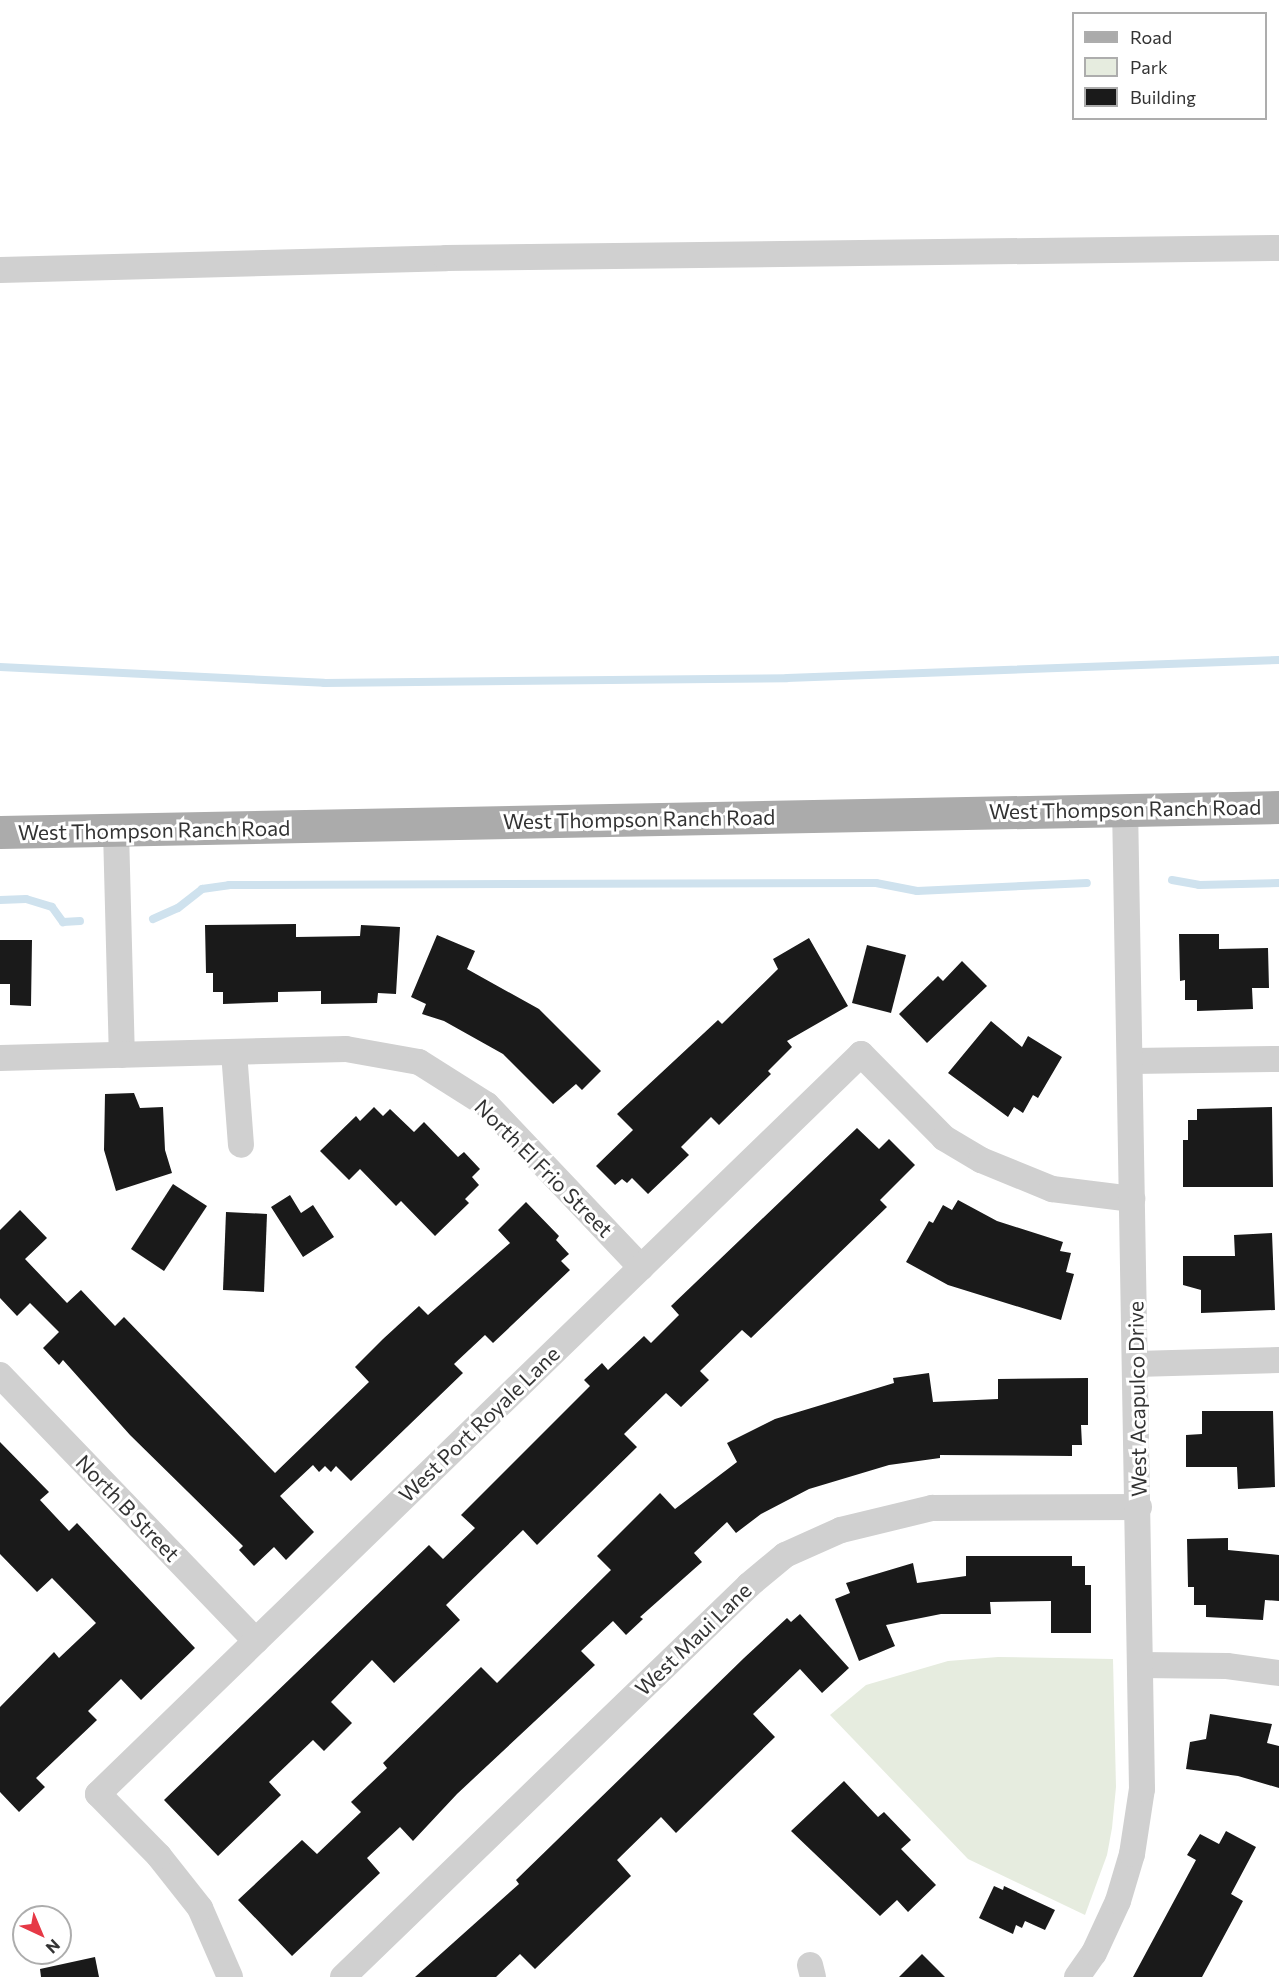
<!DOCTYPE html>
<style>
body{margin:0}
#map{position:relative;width:1279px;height:1977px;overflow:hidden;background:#fff;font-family:Commissioner,sans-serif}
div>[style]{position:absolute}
.green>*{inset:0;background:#e6ecdf}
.stream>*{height:8px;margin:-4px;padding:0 4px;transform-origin:4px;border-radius:4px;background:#cfe2ee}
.building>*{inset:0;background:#1a1a1a}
.minor>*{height:26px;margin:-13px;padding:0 13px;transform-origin:13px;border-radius:13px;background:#d0d0d0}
.major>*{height:33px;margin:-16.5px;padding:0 16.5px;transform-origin:16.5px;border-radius:16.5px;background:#ababab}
span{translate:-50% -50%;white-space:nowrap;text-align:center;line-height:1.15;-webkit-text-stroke:6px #fff;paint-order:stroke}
.street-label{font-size:21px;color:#333}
.legend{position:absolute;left:1072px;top:12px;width:195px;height:108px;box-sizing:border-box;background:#fff;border:2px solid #adadad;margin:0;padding:8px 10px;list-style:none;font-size:18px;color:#333}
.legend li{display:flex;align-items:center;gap:12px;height:30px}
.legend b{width:30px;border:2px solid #adadad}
.north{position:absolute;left:12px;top:1905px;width:60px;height:60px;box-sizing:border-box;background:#fff;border:2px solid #adadad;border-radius:50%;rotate:136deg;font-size:16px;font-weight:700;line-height:24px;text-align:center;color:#333}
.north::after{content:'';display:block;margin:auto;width:21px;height:27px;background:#e63946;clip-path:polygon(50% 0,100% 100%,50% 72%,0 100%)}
</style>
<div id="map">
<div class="green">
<div style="clip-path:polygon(998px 1657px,1113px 1659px,1116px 1787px,1112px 1828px,1107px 1855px,1085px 1915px,968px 1859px,830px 1715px,866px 1685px,948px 1661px)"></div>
</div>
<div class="stream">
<div style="left:0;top:667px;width:324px;rotate:2.8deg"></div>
<div style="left:324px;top:683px;width:463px;rotate:-0.6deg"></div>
<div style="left:787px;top:678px;width:492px;rotate:-2.1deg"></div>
<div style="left:1172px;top:880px;width:27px;rotate:10deg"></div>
<div style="left:1199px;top:885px;width:80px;rotate:-1.4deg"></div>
<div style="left:0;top:900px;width:26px;rotate:-2deg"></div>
<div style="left:26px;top:899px;width:27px;rotate:17deg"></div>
<div style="left:52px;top:907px;width:19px;rotate:54deg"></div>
<div style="left:63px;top:922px;width:17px;rotate:-3deg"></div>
<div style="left:153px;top:919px;width:27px;rotate:-24deg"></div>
<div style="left:178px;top:908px;width:31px;rotate:-38deg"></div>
<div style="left:202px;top:889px;width:27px;rotate:-8deg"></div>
<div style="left:229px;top:885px;width:647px;rotate:-0.18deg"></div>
<div style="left:876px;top:883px;width:42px;rotate:11deg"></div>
<div style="left:917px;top:891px;width:170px;rotate:-2.7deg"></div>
</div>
<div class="building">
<div style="clip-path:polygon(296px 924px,296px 937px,360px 936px,361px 925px,400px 927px,396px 994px,378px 993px,377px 1003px,321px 1004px,321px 991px,278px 992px,278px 1002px,223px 1004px,223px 992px,213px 992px,213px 973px,206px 973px,205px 925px)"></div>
<div style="clip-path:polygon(1179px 934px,1219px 934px,1219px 949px,1268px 948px,1269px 988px,1252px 988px,1253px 1009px,1197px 1011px,1197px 1000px,1185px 1000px,1185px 980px,1180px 981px)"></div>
<div style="clip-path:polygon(437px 935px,475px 951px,467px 969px,539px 1009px,601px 1071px,582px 1090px,576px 1084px,553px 1104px,503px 1054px,444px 1021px,422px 1014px,426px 1004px,411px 997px)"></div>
<div style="clip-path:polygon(809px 938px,848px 1006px,787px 1041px,792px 1047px,768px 1071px,771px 1074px,719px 1125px,711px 1117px,681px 1147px,689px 1155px,648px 1194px,632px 1178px,627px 1183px,622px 1179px,615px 1185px,596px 1166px,633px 1130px,617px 1114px,718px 1020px,722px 1024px,778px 969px,773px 959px)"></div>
<div style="clip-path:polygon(0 940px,32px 940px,31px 1006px,10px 1005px,10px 984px,0 984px)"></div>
<div style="clip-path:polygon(867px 945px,906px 955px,891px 1013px,852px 1003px)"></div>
<div style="clip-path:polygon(962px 961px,987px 986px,927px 1043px,899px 1014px,938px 976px,943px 981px)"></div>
<div style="clip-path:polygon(991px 1021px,1022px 1047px,1028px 1036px,1062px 1057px,1038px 1098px,1033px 1095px,1023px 1113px,1014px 1107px,1008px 1117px,948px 1073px)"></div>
<div style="clip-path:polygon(134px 1093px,140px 1108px,163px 1107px,165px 1150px,172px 1173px,116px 1191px,104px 1150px,105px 1094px)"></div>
<div style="clip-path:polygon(374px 1107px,383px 1116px,390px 1109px,414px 1132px,424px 1122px,458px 1157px,464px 1152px,480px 1169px,472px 1177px,479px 1185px,465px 1199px,469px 1203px,435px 1236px,401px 1201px,396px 1206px,360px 1169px,349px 1180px,320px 1151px,356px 1116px,360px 1121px)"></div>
<div style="clip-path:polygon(1272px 1107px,1273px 1187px,1183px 1187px,1183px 1140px,1188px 1140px,1188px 1120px,1197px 1120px,1197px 1109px)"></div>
<div style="clip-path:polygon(857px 1128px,879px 1149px,889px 1139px,915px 1165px,880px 1200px,887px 1207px,751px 1338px,742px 1330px,700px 1371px,709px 1380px,681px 1407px,666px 1393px,624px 1434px,637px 1447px,537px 1545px,523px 1530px,487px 1565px,446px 1605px,460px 1620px,394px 1683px,372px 1660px,331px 1702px,352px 1723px,324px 1751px,313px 1740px,269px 1782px,281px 1795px,218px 1856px,164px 1800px,429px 1545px,443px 1559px,475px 1528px,461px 1515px,590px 1386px,584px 1380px,602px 1363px,608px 1370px,644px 1336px,651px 1343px,679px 1315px,671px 1306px)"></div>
<div style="clip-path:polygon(173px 1184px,207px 1206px,164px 1271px,131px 1249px)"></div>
<div style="clip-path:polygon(290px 1195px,301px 1213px,313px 1205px,334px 1237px,303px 1257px,271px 1207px)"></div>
<div style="clip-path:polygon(958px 1200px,997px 1221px,1063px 1242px,1060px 1251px,1071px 1253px,1066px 1272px,1074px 1274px,1061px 1320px,948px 1285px,906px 1262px,929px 1221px,933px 1223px,943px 1205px,952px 1210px)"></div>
<div style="clip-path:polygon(526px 1202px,559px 1236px,556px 1240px,569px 1254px,561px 1261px,570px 1270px,493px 1343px,485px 1335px,454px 1364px,463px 1373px,351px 1481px,336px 1466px,331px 1472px,325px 1466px,319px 1472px,313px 1465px,280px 1496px,314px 1532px,286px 1560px,274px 1547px,254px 1566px,239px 1550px,243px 1546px,130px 1435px,63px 1360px,59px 1365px,43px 1348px,59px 1332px,30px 1303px,17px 1316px,0 1298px,0 1230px,20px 1210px,47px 1238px,25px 1259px,67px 1303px,81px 1290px,115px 1326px,124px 1317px,275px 1473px,369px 1382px,355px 1367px,383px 1339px,419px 1306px,428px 1315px,510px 1243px,498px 1230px)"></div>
<div style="clip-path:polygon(226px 1212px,267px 1214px,264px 1292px,223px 1290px)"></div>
<div style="clip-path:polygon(1272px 1233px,1275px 1310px,1201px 1313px,1201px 1290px,1183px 1285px,1183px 1256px,1235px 1256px,1234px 1235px)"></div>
<div style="clip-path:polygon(929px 1373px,933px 1402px,998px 1399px,998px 1379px,1088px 1378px,1088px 1425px,1081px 1425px,1082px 1445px,1072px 1445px,1072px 1456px,940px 1455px,940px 1458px,889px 1465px,809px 1489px,761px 1514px,736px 1533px,727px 1522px,694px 1553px,702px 1562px,640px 1617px,643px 1619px,626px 1635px,613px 1621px,581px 1651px,595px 1665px,457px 1794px,413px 1841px,400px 1827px,367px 1858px,380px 1873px,292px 1956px,238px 1900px,302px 1840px,317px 1854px,361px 1812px,351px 1802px,387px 1768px,383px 1763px,481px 1667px,497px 1683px,611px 1570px,597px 1556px,660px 1493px,675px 1509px,737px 1462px,727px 1443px,775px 1419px,894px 1383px,893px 1378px)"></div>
<div style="clip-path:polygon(1202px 1411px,1273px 1411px,1275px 1487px,1238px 1489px,1237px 1467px,1186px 1467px,1186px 1435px,1202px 1434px)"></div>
<div style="clip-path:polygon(0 1442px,49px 1492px,40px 1500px,69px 1531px,77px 1523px,195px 1648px,141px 1700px,121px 1679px,88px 1711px,97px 1720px,36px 1778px,45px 1787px,19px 1812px,0 1792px,0 1707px,54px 1652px,59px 1658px,96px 1623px,52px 1578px,37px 1592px,0 1554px)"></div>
<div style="clip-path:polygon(1228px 1538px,1228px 1550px,1279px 1555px,1279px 1601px,1265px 1600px,1263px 1620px,1206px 1617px,1206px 1605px,1194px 1605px,1194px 1587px,1188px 1587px,1187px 1539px)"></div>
<div style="clip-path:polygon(966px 1556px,1072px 1556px,1072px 1566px,1085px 1566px,1085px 1585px,1091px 1585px,1091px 1633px,1051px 1633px,1051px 1601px,990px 1602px,991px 1614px,941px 1614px,886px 1625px,895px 1646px,859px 1661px,835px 1599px,850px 1593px,846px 1583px,913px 1563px,917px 1583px,966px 1576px)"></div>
<div style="clip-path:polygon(800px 1614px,849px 1668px,822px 1693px,800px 1669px,753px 1714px,775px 1737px,676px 1833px,661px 1817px,617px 1860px,631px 1876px,535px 1969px,520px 1954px,496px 1977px,415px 1977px,519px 1884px,516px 1880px,744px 1658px,787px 1618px,791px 1622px)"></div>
<div style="clip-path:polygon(1210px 1714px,1272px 1724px,1267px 1743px,1279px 1746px,1279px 1788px,1238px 1776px,1186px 1769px,1190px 1742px,1206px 1739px)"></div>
<div style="clip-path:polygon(844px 1781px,878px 1817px,884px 1812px,911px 1840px,901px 1849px,936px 1885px,908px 1912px,897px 1900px,880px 1916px,791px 1831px)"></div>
<div style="clip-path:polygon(1226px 1831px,1256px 1847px,1231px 1894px,1243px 1901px,1202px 1977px,1133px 1977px,1196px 1860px,1187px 1855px,1200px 1834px,1219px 1844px)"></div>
<div style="clip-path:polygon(994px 1886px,1003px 1890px,1004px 1886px,1055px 1910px,1045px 1930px,1025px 1921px,1022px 1928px,1016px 1925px,1013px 1934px,979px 1918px)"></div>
<div style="clip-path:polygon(922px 1954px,945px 1977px,899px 1977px)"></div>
<div style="clip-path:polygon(95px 1957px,99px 1977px,41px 1977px,40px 1969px)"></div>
</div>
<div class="minor">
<div style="left:0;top:270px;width:446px;rotate:-1.5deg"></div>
<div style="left:446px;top:258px;width:833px;rotate:-0.69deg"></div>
<div style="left:116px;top:831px;width:224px;rotate:88.5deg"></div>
<div style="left:234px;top:1052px;width:93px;rotate:85.7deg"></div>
<div style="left:0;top:1058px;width:346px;rotate:-1.5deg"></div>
<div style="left:346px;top:1049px;width:74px;rotate:10.1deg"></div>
<div style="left:419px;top:1062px;width:80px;rotate:32.3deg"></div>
<div style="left:487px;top:1105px;width:224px;rotate:46.5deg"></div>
<div style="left:1132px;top:1061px;width:147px;rotate:-0.8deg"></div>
<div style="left:1136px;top:1364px;width:143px;rotate:-1.6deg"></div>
<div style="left:0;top:1375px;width:369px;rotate:46.1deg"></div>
<div style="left:1141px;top:1665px;width:86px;rotate:0.7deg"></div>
<div style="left:1227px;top:1666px;width:52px;rotate:7.7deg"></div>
<div style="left:810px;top:1965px;width:12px;rotate:76deg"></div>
<div style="left:230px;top:1977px;width:75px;rotate:-113.5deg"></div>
<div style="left:200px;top:1908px;width:66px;rotate:-128.3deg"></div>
<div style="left:159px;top:1856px;width:87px;rotate:-134.5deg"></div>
<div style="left:98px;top:1794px;width:1063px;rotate:-44.12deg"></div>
<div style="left:861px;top:1054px;width:118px;rotate:45.3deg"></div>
<div style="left:944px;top:1138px;width:43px;rotate:30.7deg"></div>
<div style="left:981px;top:1160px;width:77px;rotate:22.2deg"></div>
<div style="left:1052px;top:1189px;width:81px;rotate:7.1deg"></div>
<div style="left:343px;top:1977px;width:564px;rotate:-43.99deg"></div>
<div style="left:749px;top:1585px;width:47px;rotate:-39.8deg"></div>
<div style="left:785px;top:1555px;width:61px;rotate:-24.1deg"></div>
<div style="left:841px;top:1530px;width:94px;rotate:-13.6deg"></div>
<div style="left:932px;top:1508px;width:207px;rotate:-0.3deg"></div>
<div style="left:1077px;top:1977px;width:29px;rotate:-55deg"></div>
<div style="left:1094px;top:1953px;width:57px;rotate:-65.2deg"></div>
<div style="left:1118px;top:1901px;width:49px;rotate:-73.4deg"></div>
<div style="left:1132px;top:1854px;width:66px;rotate:-81.3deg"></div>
<div style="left:1142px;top:1789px;width:981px;rotate:-90.99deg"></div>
</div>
<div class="major">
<div style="left:0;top:832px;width:1279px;rotate:-1.12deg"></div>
</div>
<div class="street-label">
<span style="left:1125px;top:809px;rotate:-1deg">West Thompson Ranch Road</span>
<span style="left:639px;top:819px;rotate:-1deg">West Thompson Ranch Road</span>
<span style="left:154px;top:830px;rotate:-1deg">West Thompson Ranch Road</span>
<span style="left:544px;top:1168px;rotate:45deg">North El Frio Street</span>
<span style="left:1137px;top:1399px;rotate:-91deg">West Acapulco Drive</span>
<span style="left:479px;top:1424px;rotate:-44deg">West Port Royale Lane</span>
<span style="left:128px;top:1508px;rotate:46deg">North B Street</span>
<span style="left:693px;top:1639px;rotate:-44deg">West Maui Lane</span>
</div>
<ul class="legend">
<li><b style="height:8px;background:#ababab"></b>Road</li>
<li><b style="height:16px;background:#e6ecdf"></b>Park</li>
<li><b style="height:16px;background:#1a1a1a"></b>Building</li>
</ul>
<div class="north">N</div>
</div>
